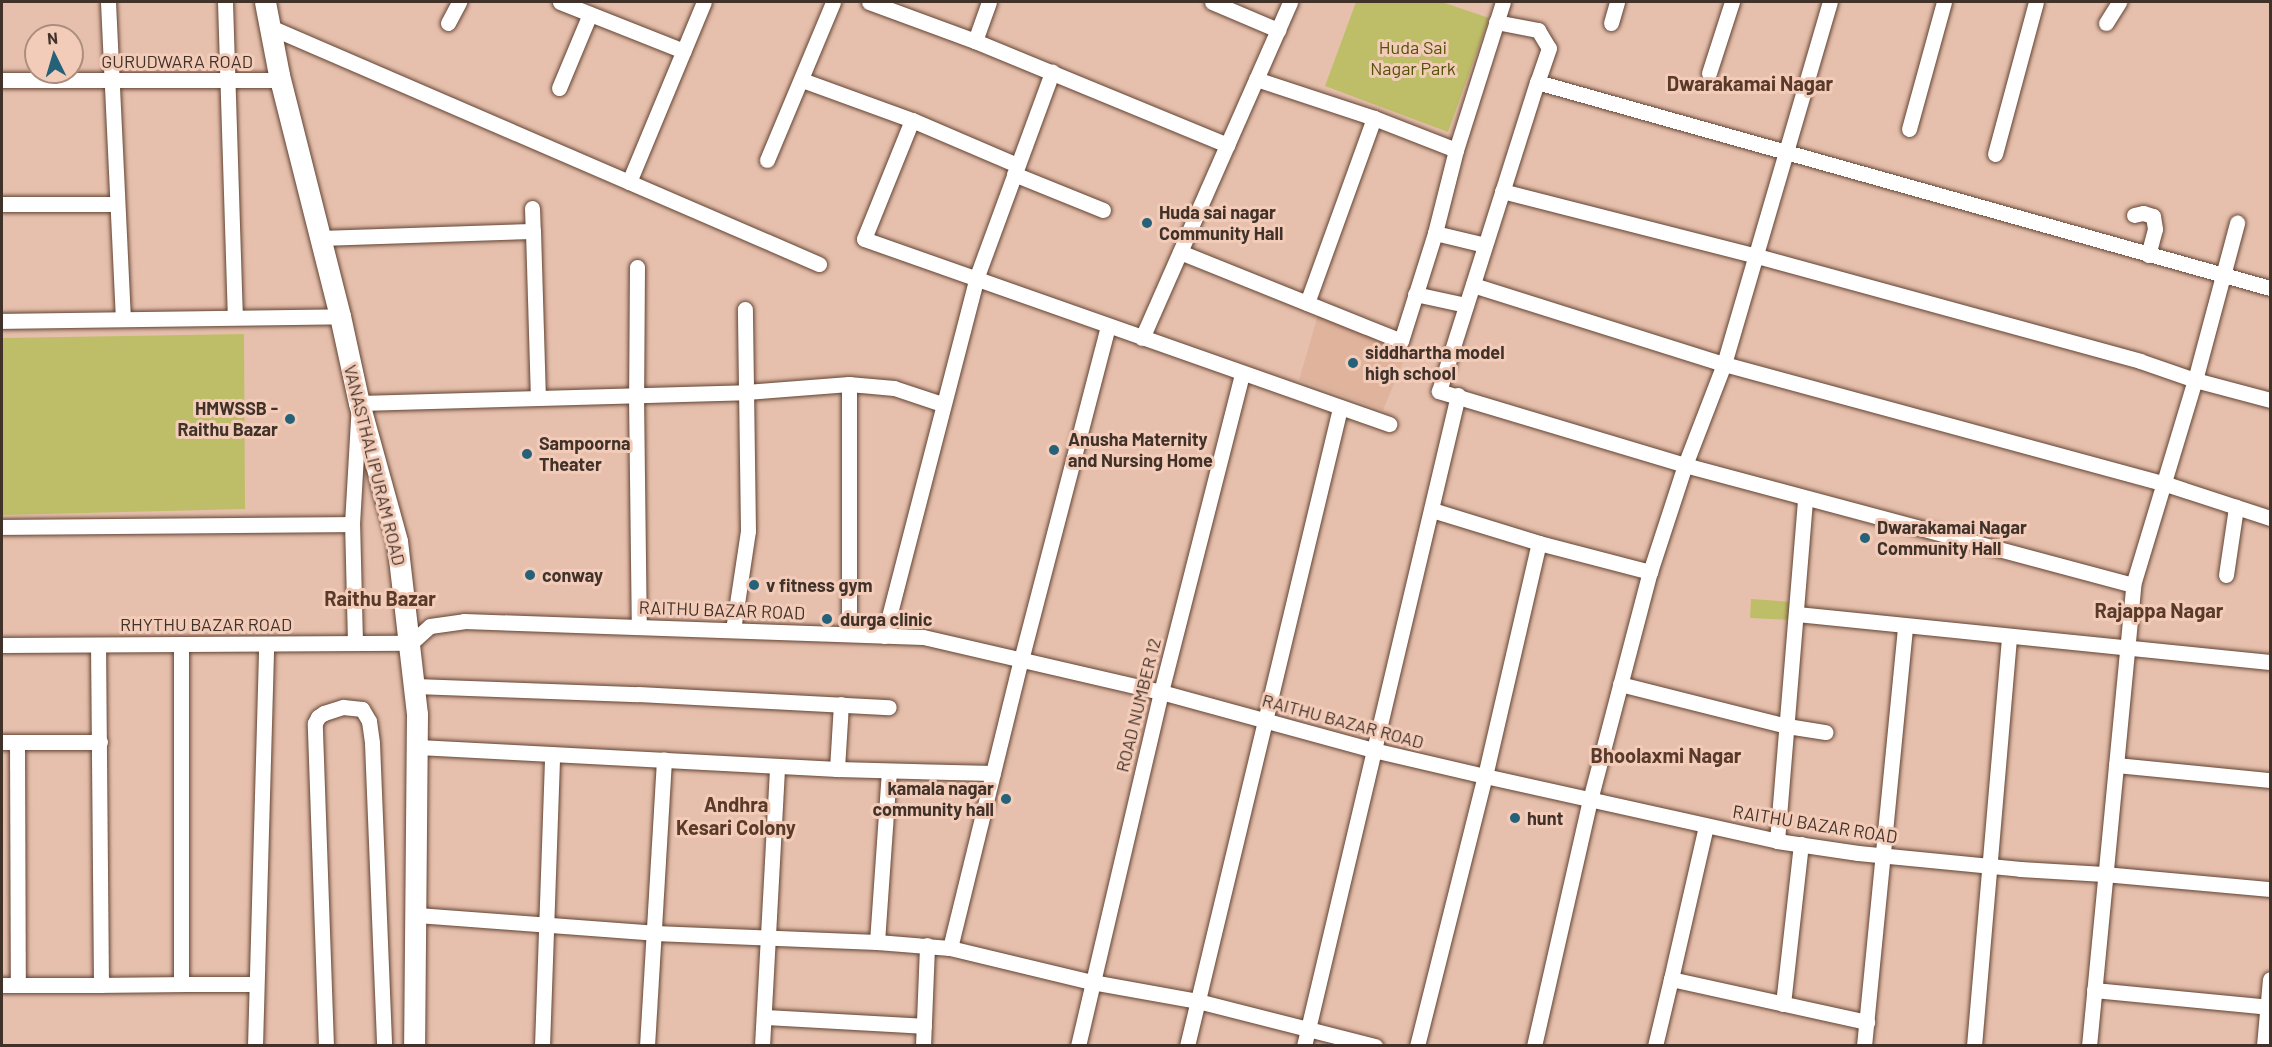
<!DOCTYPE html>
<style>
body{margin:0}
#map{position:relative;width:2272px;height:1047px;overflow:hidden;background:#e6c0ad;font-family:Barlow,sans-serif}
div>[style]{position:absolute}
.built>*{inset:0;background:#e0b39d}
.green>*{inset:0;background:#bfbe68}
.roads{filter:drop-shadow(0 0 2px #634333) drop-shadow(0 0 2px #634333)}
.street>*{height:15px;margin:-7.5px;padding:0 7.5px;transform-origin:7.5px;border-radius:7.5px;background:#fff}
.secondary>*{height:21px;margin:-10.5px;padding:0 10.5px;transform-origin:10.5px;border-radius:10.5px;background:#fff}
.dots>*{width:16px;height:16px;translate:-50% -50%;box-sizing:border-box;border:3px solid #f3ccb9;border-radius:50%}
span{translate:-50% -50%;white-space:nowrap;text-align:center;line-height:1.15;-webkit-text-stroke:6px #f3ccb9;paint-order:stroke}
.park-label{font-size:18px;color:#535108}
.street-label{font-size:18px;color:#403129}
.poi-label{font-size:18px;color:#403129;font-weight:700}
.left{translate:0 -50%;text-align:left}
.right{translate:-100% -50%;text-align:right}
.neighbourhood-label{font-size:20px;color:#593a2a;font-weight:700}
.frame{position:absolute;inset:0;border:3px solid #403129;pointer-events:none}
.north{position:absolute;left:24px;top:24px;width:60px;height:60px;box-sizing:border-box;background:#f3ccb9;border:2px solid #ab8e7f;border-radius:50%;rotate:355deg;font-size:16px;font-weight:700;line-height:24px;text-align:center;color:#403129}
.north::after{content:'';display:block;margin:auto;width:21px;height:27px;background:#256178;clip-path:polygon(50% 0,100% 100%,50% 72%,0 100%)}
</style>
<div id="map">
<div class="built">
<div style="clip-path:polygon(1318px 315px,1410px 346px,1383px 410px,1299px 380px)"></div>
</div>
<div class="green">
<div style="clip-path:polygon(1356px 2px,1442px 2px,1489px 18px,1448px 132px,1325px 86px)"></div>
<div style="clip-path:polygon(244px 334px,245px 509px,2px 515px,2px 338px)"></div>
<div style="clip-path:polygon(1751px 599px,1793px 602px,1792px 620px,1750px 618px)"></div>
</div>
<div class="roads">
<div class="street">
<div style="left:108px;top:2px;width:317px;rotate:87.3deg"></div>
<div style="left:225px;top:2px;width:315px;rotate:88.2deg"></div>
<div style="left:560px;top:2px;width:133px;rotate:21.6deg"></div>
<div style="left:869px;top:2px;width:113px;rotate:20.2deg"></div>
<div style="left:975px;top:41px;width:273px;rotate:22.4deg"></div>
<div style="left:1212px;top:2px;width:72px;rotate:23deg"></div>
<div style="left:1496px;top:22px;width:43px;rotate:10.8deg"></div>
<div style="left:1538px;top:30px;width:21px;rotate:59deg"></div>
<div style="left:1549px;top:48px;width:36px;rotate:109deg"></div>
<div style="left:448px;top:23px;width:24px;rotate:-62deg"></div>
<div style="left:1611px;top:23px;width:22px;rotate:-74deg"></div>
<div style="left:2106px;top:23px;width:25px;rotate:-58deg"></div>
<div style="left:270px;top:27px;width:598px;rotate:23.35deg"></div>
<div style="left:975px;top:41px;width:41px;rotate:-70.3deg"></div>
<div style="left:1709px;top:73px;width:75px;rotate:-72.1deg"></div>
<div style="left:1256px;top:79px;width:124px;rotate:18.3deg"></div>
<div style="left:1374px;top:118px;width:88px;rotate:21.3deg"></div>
<div style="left:2px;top:80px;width:279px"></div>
<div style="left:802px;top:80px;width:117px;rotate:20deg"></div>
<div style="left:912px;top:120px;width:114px;rotate:23.2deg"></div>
<div style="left:559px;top:88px;width:80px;rotate:-67.3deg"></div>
<div style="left:912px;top:120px;width:128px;rotate:112deg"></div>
<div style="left:864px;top:239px;width:557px;rotate:19.41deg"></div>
<div style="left:1909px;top:129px;width:132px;rotate:-74.6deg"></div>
<div style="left:1995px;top:154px;width:157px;rotate:-74.9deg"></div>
<div style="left:767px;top:160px;width:171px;rotate:-67.3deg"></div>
<div style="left:1014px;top:174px;width:96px;rotate:22deg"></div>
<div style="left:629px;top:182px;width:195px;rotate:-67.4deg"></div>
<div style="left:1502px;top:191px;width:263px;rotate:14.3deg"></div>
<div style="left:1757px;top:256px;width:397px;rotate:15.3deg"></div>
<div style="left:2140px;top:361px;width:58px;rotate:19.1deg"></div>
<div style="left:2195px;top:380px;width:78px;rotate:14.9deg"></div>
<div style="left:2px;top:204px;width:114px"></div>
<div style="left:532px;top:208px;width:23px;rotate:88deg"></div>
<div style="left:2134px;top:215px;width:9px;rotate:-13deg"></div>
<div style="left:2143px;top:213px;width:10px;rotate:17deg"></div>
<div style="left:2153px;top:216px;width:13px;rotate:81deg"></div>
<div style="left:2155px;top:229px;width:27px;rotate:105deg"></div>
<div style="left:1435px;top:233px;width:51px;rotate:13.5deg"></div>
<div style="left:320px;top:238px;width:213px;rotate:-1.9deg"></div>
<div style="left:533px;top:231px;width:165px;rotate:88.3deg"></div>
<div style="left:1180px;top:252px;width:238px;rotate:21.9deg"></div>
<div style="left:1401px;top:341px;width:113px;rotate:-72.5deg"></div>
<div style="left:1435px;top:233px;width:86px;rotate:-75.8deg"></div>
<div style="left:1456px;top:150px;width:155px;rotate:-72.4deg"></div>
<div style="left:637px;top:267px;width:128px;rotate:90.4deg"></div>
<div style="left:636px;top:395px;width:231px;rotate:89.3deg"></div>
<div style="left:1473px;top:285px;width:263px;rotate:17.5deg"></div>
<div style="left:1724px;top:364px;width:455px;rotate:15.2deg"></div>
<div style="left:2163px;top:483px;width:113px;rotate:18.1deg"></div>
<div style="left:1415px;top:294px;width:52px;rotate:12.2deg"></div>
<div style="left:1307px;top:303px;width:197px;rotate:-70.1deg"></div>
<div style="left:2px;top:321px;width:338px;rotate:-0.8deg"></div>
<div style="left:1142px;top:338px;width:367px;rotate:-66.2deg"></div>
<div style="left:1432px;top:510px;width:112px;rotate:17.1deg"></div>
<div style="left:1539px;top:543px;width:115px;rotate:14.6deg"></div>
<div style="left:2px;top:527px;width:350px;rotate:-0.5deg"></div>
<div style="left:2226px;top:575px;width:69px;rotate:-81.6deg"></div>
<div style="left:2133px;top:585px;width:464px;rotate:-165deg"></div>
<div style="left:1685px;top:465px;width:257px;rotate:-163.3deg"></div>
<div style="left:1439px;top:391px;width:324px;rotate:-72.4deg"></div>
<div style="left:1537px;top:82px;width:761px;rotate:15.7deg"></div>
<div style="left:1797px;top:614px;width:475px;rotate:5.8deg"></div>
<div style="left:733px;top:630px;width:100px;rotate:-81.4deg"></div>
<div style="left:748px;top:531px;width:222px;rotate:-90.8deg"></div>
<div style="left:849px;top:634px;width:250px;rotate:-90deg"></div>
<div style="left:884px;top:636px;width:369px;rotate:-75.5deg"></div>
<div style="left:976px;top:279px;width:221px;rotate:-69.8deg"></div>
<div style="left:355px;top:643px;width:119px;rotate:-91.4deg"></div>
<div style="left:352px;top:524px;width:121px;rotate:-86.7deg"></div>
<div style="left:359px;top:403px;width:387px;rotate:-1.6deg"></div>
<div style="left:746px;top:392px;width:103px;rotate:-4.4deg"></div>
<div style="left:849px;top:384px;width:45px;rotate:5.1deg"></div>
<div style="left:894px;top:388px;width:51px;rotate:18.4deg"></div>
<div style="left:181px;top:644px;width:340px;rotate:90deg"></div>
<div style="left:181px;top:984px;width:75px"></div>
<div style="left:2px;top:645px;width:409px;rotate:-0.3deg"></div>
<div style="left:411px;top:643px;width:25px;rotate:-42deg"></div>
<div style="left:430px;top:626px;width:34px;rotate:-8deg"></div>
<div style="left:464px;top:621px;width:459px;rotate:2deg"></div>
<div style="left:923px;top:637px;width:244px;rotate:13deg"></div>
<div style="left:1161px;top:692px;width:220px;rotate:15.3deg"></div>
<div style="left:1373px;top:750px;width:115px;rotate:13.1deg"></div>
<div style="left:1485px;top:776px;width:299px;rotate:12.5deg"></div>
<div style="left:1777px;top:841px;width:82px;rotate:8.4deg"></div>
<div style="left:1858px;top:853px;width:163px;rotate:5.6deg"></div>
<div style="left:2020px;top:869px;width:84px;rotate:3.4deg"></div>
<div style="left:2104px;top:874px;width:167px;rotate:5.2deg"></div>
<div style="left:1620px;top:684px;width:172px;rotate:14.1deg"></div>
<div style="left:1787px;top:726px;width:39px;rotate:9deg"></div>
<div style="left:415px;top:686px;width:223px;rotate:2.1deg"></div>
<div style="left:638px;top:694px;width:251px;rotate:3deg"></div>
<div style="left:2px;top:742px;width:98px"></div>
<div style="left:17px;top:742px;width:243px;rotate:89.8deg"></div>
<div style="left:418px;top:747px;width:420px;rotate:3deg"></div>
<div style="left:837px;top:769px;width:156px;rotate:1.5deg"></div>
<div style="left:2116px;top:765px;width:155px;rotate:5.6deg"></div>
<div style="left:837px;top:769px;width:65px;rotate:-86.5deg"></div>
<div style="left:1706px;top:826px;width:157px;rotate:102.9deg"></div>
<div style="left:1671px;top:979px;width:201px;rotate:12.4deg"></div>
<div style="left:1777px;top:841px;width:344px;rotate:-85.3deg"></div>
<div style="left:417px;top:915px;width:238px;rotate:4.3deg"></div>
<div style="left:654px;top:933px;width:223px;rotate:2.3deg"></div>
<div style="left:877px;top:942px;width:73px;rotate:4.7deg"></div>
<div style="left:950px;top:948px;width:146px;rotate:13.5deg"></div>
<div style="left:1092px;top:982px;width:108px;rotate:10.2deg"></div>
<div style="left:1198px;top:1001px;width:183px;rotate:14.3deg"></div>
<div style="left:877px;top:942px;width:171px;rotate:-86deg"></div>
<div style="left:950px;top:948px;width:297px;rotate:-76.2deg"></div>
<div style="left:1021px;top:660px;width:345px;rotate:-75.4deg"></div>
<div style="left:2px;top:985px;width:99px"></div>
<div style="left:101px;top:985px;width:340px;rotate:-90.5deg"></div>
<div style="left:101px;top:985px;width:80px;rotate:-0.7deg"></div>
<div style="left:2094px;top:990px;width:177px;rotate:5.5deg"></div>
<div style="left:1783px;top:1004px;width:161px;rotate:-83.6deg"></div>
<div style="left:764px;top:1017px;width:160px;rotate:3.2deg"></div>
<div style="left:255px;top:1046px;width:402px;rotate:-88.4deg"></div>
<div style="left:326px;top:1046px;width:323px;rotate:-92deg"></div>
<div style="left:315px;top:723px;width:7px;rotate:-63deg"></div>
<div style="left:318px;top:717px;width:7px;rotate:-34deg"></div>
<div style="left:324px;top:713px;width:20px;rotate:-18deg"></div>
<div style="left:343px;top:707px;width:19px;rotate:6deg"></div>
<div style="left:362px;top:709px;width:14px;rotate:60deg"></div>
<div style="left:369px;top:721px;width:22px;rotate:82deg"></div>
<div style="left:372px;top:743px;width:303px;rotate:87.7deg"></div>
<div style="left:542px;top:1046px;width:292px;rotate:-88deg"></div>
<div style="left:647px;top:1046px;width:287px;rotate:-86.6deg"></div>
<div style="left:762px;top:1046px;width:280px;rotate:-86.9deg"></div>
<div style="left:923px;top:1046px;width:101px;rotate:-87.7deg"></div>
<div style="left:1078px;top:1046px;width:364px;rotate:-76.8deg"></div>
<div style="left:1161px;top:692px;width:328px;rotate:-75.7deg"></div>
<div style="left:1187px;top:1046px;width:656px;rotate:-76.51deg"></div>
<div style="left:1304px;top:1046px;width:669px;rotate:-76.69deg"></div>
<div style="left:1417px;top:1046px;width:278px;rotate:-75.9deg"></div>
<div style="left:1485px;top:776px;width:239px;rotate:-77deg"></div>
<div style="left:1534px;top:1046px;width:252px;rotate:-77.2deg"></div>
<div style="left:1590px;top:800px;width:236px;rotate:-75.3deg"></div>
<div style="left:1650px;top:572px;width:113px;rotate:-71.9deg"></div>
<div style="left:1685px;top:465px;width:108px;rotate:-68.9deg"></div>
<div style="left:1724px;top:364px;width:377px;rotate:-73.7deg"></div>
<div style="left:1655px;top:1046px;width:69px;rotate:-76.6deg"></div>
<div style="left:1864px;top:1046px;width:422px;rotate:-84.4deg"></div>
<div style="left:1974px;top:1046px;width:411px;rotate:-85.1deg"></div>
<div style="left:2089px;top:1046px;width:463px;rotate:-84.5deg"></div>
<div style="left:2133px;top:585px;width:214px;rotate:-73.2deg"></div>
<div style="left:2195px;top:380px;width:163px;rotate:-75deg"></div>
<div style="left:2264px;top:1046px;width:67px;rotate:-84.9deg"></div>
</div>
<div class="secondary">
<div style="left:265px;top:2px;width:74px;rotate:79.1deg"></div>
<div style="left:279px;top:75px;width:249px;rotate:75.8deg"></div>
<div style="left:340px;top:316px;width:89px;rotate:77.7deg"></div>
<div style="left:359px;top:403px;width:143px;rotate:74.6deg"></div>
<div style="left:397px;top:541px;width:174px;rotate:83.4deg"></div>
<div style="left:417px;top:714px;width:332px;rotate:90.5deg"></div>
</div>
</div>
<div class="dots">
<div style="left:1147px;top:223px;background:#256178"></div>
<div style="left:1353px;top:363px;background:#256178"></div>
<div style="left:290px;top:419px;background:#256178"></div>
<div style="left:1054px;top:450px;background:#256178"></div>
<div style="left:527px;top:454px;background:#256178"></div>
<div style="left:1865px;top:538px;background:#256178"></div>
<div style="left:530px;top:575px;background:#256178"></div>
<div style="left:754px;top:585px;background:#256178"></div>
<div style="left:827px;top:619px;background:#256178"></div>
<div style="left:1006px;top:799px;background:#256178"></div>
<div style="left:1515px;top:818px;background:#256178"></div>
</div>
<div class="park-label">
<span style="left:1413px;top:58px">Huda Sai<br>Nagar Park</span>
</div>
<div class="street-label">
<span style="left:177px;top:61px">GURUDWARA ROAD</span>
<span style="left:375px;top:465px;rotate:76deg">VANASTHALIPURAM ROAD</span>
<span style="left:722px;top:610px;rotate:2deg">RAITHU BAZAR ROAD</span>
<span style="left:206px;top:624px">RHYTHU BAZAR ROAD</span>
<span style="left:1138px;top:705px;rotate:-76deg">ROAD NUMBER 12</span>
<span style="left:1343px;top:721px;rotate:15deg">RAITHU BAZAR ROAD</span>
<span style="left:1815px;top:824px;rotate:9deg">RAITHU BAZAR ROAD</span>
</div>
<div class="poi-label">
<span class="left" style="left:1159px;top:223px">Huda sai nagar<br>Community Hall</span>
<span class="left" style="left:1365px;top:363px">siddhartha model<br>high school</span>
<span class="right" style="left:278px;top:419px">HMWSSB -<br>Raithu Bazar</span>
<span class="left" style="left:1068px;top:450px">Anusha Maternity<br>and Nursing Home</span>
<span class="left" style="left:539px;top:454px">Sampoorna<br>Theater</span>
<span class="left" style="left:1877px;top:538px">Dwarakamai Nagar<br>Community Hall</span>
<span class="left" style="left:542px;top:575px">conway</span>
<span class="left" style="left:766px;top:585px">v fitness gym</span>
<span class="left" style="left:840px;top:619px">durga clinic</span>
<span class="right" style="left:994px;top:799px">kamala nagar<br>community hall</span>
<span class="left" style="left:1527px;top:818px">hunt</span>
</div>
<div class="neighbourhood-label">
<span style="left:1750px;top:83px">Dwarakamai Nagar</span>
<span style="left:380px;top:598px">Raithu Bazar</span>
<span style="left:2159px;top:610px">Rajappa Nagar</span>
<span style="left:1666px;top:755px">Bhoolaxmi Nagar</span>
<span style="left:736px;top:816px">Andhra<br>Kesari Colony</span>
</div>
<div class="frame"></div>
<div class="north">N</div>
</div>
